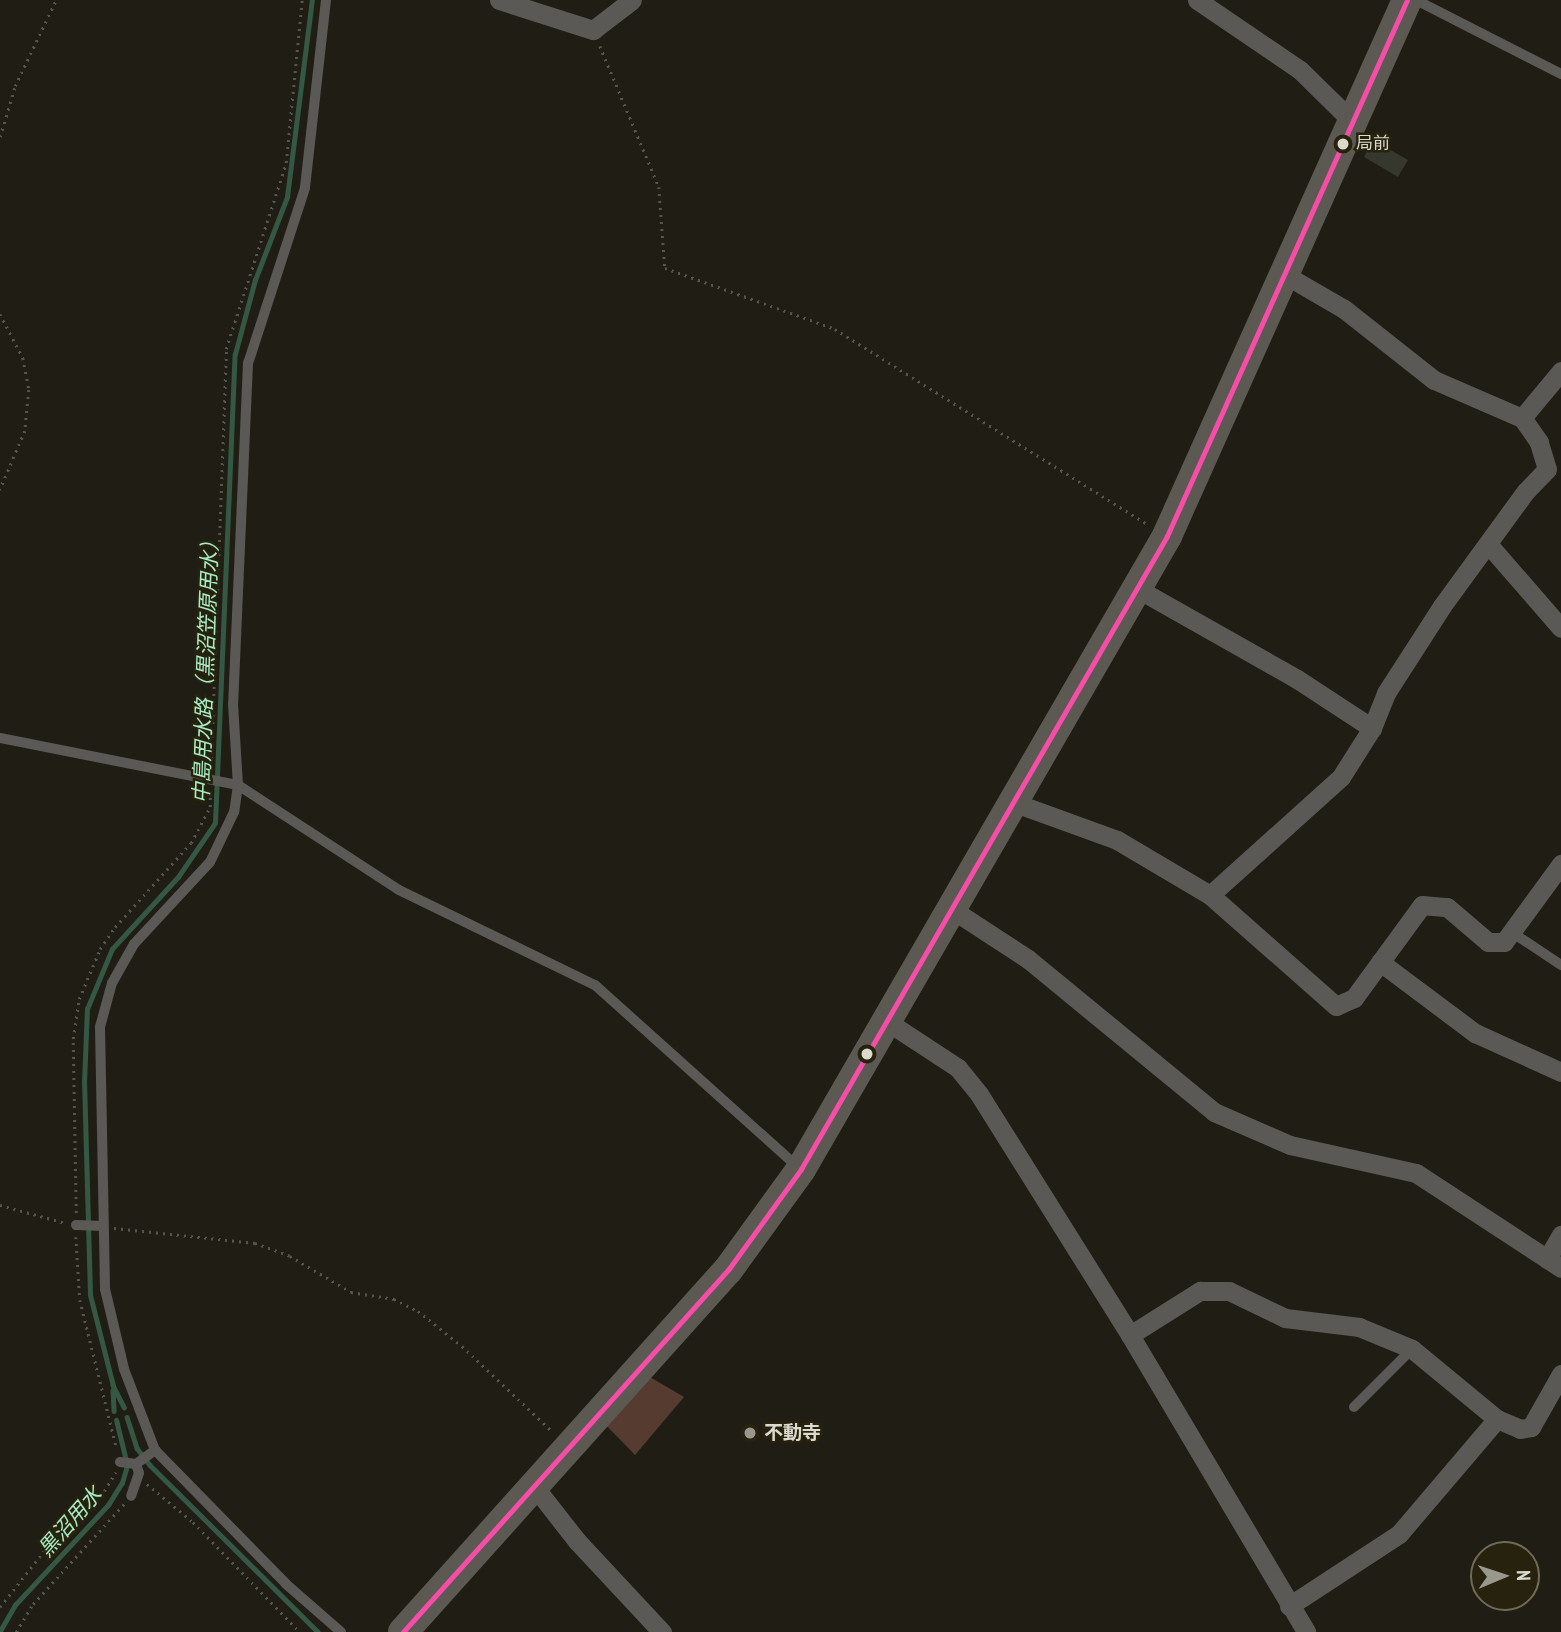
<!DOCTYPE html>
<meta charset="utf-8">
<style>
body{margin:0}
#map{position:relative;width:1561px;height:1632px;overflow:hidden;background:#201e14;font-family:"PT Sans Narrow","Noto Sans JP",sans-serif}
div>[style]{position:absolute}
.green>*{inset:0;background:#563b31}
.stream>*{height:4.5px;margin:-2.25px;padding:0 2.25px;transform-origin:2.25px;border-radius:2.25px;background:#355844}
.building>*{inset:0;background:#36382d}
.path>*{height:2.5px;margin-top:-1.25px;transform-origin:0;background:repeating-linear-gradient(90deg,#575550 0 2px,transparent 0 7px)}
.lane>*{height:10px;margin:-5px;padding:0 5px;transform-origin:5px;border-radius:5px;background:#5b5955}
.street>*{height:19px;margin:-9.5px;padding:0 9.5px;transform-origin:9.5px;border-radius:9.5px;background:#5b5955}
.primary>*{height:30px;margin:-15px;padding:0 15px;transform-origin:15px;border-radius:15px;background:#5c5952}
.bus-1>*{height:5px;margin:-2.5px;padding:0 2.5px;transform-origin:2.5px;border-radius:2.5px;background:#f54da8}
.dots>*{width:19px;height:19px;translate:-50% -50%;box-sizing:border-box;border:4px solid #26220e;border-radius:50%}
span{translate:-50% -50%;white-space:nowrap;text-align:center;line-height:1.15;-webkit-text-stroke:5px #26220e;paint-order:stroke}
.bus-label{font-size:17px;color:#dcd9cd}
.left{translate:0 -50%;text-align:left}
.poi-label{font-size:19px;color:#dcd9cd;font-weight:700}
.water-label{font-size:21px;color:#a8edc7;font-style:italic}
.north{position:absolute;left:1470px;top:1541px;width:70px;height:70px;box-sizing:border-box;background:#26220e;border:2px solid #6f6b5a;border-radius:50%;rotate:88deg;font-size:19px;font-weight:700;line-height:28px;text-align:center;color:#dcd9cd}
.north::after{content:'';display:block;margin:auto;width:24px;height:32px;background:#9a988c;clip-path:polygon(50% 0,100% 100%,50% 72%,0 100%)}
</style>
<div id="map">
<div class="green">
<div style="clip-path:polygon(643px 1373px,684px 1397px,635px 1455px,600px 1419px)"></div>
</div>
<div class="stream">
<div style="left:113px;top:1390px;width:21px;rotate:87deg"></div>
<div style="left:124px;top:1408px;width:25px;rotate:-117deg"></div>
<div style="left:113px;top:1386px;width:94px;rotate:-104.2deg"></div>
<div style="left:90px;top:1295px;width:212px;rotate:-91.6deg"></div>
<div style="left:84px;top:1083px;width:74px;rotate:-87.7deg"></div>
<div style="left:87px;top:1009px;width:65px;rotate:-67.4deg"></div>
<div style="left:112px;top:949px;width:98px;rotate:-47.5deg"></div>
<div style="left:178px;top:877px;width:65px;rotate:-55.6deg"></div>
<div style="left:215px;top:823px;width:469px;rotate:-87.6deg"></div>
<div style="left:235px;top:354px;width:77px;rotate:-74.9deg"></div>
<div style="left:255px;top:280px;width:89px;rotate:-68.9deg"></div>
<div style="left:287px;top:197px;width:199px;rotate:-82.8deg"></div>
<div style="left:127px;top:1417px;width:33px;rotate:72deg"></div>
<div style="left:137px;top:1448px;width:21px;rotate:53deg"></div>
<div style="left:150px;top:1465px;width:237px;rotate:44.8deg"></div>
<div style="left:0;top:1631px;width:30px;rotate:-60deg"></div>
<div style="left:15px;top:1605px;width:137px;rotate:-47.1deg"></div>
<div style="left:108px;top:1505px;width:26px;rotate:-58deg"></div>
<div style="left:122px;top:1483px;width:19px;rotate:-74deg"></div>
<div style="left:127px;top:1465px;width:46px;rotate:-103.7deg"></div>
</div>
<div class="building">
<div style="clip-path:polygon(1373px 140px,1408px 160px,1398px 177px,1364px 157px)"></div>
</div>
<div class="path">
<div style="left:600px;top:46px;width:153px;rotate:67.3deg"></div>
<div style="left:659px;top:187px;width:81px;rotate:85.8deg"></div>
<div style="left:665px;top:268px;width:181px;rotate:19.7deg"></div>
<div style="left:835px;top:329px;width:370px;rotate:32deg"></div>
<div style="left:0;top:137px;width:53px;rotate:-73.6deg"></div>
<div style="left:15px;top:86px;width:95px;rotate:-64.5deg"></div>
<div style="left:0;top:314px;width:50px;rotate:62.4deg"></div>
<div style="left:23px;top:358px;width:33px;rotate:79deg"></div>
<div style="left:29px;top:390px;width:41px;rotate:95.6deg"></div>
<div style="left:25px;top:431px;width:64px;rotate:113deg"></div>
<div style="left:211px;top:766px;width:417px;rotate:-87.9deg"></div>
<div style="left:226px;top:349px;width:195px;rotate:-72.1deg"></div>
<div style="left:286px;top:163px;width:164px;rotate:-84.4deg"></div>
<div style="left:0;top:1205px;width:68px;rotate:15.3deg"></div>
<div style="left:76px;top:1213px;width:174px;rotate:-91deg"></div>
<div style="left:73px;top:1039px;width:40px;rotate:-81.5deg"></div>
<div style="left:79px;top:999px;width:54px;rotate:-67.2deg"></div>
<div style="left:100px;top:949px;width:27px;rotate:-56deg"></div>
<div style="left:115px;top:927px;width:113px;rotate:-47.9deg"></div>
<div style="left:191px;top:843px;width:41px;rotate:-62.2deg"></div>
<div style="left:210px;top:807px;width:17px;rotate:-90deg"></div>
<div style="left:114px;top:1228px;width:142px;rotate:6.1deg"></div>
<div style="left:255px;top:1243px;width:37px;rotate:20deg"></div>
<div style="left:290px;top:1256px;width:71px;rotate:30.5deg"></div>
<div style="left:351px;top:1292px;width:44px;rotate:9.2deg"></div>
<div style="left:394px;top:1299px;width:27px;rotate:27deg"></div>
<div style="left:418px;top:1311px;width:56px;rotate:38.5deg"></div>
<div style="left:462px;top:1346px;width:124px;rotate:43.4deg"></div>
<div style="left:76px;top:1237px;width:63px;rotate:86.4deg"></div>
<div style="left:80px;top:1300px;width:154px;rotate:76.1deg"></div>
<div style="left:147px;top:1484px;width:60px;rotate:39.6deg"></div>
<div style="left:193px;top:1522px;width:153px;rotate:45.8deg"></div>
<div style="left:0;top:1607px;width:83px;rotate:-51.9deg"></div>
<div style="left:51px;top:1542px;width:74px;rotate:-43.9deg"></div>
<div style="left:104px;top:1491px;width:22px;rotate:-58deg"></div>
<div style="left:16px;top:1632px;width:33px;rotate:-59deg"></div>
<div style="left:33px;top:1604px;width:135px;rotate:-47.7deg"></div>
</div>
<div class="lane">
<div style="left:326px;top:0;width:189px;rotate:96.4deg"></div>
<div style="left:305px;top:188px;width:184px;rotate:108deg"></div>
<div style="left:248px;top:363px;width:341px;rotate:92.5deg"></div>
<div style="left:233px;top:704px;width:81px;rotate:86.5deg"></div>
<div style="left:238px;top:785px;width:27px;rotate:98deg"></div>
<div style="left:234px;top:812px;width:55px;rotate:115.6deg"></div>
<div style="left:210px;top:862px;width:112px;rotate:132.8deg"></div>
<div style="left:134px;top:944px;width:45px;rotate:119.4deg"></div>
<div style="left:112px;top:983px;width:46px;rotate:105.3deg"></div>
<div style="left:100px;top:1027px;width:262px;rotate:88.9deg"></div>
<div style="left:105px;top:1289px;width:82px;rotate:76.6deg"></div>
<div style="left:124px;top:1369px;width:87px;rotate:69.1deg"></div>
<div style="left:155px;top:1450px;width:187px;rotate:45.6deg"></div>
<div style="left:286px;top:1584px;width:73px;rotate:41.1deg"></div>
<div style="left:1416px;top:0;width:163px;rotate:27deg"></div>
<div style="left:0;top:738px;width:243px;rotate:11.2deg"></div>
<div style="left:238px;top:785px;width:192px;rotate:33.1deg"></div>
<div style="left:399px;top:890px;width:218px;rotate:25.9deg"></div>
<div style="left:595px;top:985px;width:274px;rotate:41.9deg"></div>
<div style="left:1513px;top:933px;width:58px;rotate:33.7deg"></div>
<div style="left:76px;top:1225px;width:27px;rotate:2deg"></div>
<div style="left:1354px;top:1407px;width:82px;rotate:-45deg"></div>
<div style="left:120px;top:1462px;width:16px;rotate:7deg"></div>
<div style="left:136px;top:1464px;width:9px;rotate:72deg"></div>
<div style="left:139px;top:1473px;width:24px;rotate:109deg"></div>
<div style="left:136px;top:1464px;width:24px;rotate:-36deg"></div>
</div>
<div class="street">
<div style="left:499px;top:0;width:99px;rotate:17.7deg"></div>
<div style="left:593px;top:30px;width:49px;rotate:-37.6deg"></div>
<div style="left:1197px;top:0;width:125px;rotate:34.2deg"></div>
<div style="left:1300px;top:70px;width:74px;rotate:44.5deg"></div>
<div style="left:1522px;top:418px;width:61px;rotate:-50.3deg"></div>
<div style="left:1488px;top:544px;width:111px;rotate:49deg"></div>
<div style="left:1138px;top:589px;width:183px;rotate:29.5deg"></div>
<div style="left:1297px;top:679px;width:90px;rotate:33.2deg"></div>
<div style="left:1015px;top:803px;width:109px;rotate:19.9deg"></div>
<div style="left:1117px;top:840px;width:108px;rotate:30.6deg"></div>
<div style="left:1210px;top:895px;width:176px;rotate:-42deg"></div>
<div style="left:1341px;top:777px;width:58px;rotate:-57.7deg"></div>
<div style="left:1372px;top:728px;width:38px;rotate:-68deg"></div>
<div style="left:1386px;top:693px;width:103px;rotate:-57.2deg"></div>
<div style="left:1442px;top:606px;width:142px;rotate:-53.9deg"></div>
<div style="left:1526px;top:491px;width:30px;rotate:-46deg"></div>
<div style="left:1547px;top:469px;width:28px;rotate:-107deg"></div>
<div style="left:1539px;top:442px;width:29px;rotate:-125deg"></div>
<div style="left:1522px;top:418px;width:96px;rotate:-156.6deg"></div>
<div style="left:1434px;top:380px;width:115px;rotate:-141.7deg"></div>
<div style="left:1344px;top:309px;width:66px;rotate:-149.9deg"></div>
<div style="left:1210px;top:895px;width:168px;rotate:41.4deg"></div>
<div style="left:1336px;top:1006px;width:20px;rotate:-24deg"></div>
<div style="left:1354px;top:998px;width:115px;rotate:-53.8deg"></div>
<div style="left:1422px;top:905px;width:25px;rotate:5deg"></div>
<div style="left:1447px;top:907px;width:54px;rotate:40.5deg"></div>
<div style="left:1488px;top:942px;width:16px"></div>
<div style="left:1504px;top:942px;width:97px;rotate:-53.8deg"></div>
<div style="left:953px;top:910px;width:90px;rotate:33.2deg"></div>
<div style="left:1028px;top:959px;width:241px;rotate:39.4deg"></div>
<div style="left:1214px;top:1112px;width:83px;rotate:23.5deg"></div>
<div style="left:1290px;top:1145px;width:129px;rotate:12.5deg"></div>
<div style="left:1416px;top:1173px;width:173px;rotate:33.2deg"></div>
<div style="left:1380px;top:962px;width:119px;rotate:36.8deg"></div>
<div style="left:1475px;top:1033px;width:94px;rotate:24.4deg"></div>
<div style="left:888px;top:1022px;width:84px;rotate:33.3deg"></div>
<div style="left:958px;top:1068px;width:33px;rotate:51deg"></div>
<div style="left:979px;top:1094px;width:284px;rotate:57.9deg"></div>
<div style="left:1130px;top:1335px;width:345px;rotate:59.3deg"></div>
<div style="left:1547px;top:1259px;width:28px;rotate:-60deg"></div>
<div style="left:1130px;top:1335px;width:83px;rotate:-32.2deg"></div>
<div style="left:1200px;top:1291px;width:29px"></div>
<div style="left:1229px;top:1291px;width:62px;rotate:25.7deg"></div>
<div style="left:1285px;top:1318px;width:75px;rotate:6.9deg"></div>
<div style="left:1359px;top:1327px;width:57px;rotate:22.5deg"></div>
<div style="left:1412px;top:1349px;width:110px;rotate:39.5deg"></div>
<div style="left:534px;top:1486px;width:70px;rotate:52deg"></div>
<div style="left:577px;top:1541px;width:125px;rotate:47deg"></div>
<div style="left:1289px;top:1606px;width:131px;rotate:-33.2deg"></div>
<div style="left:1399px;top:1534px;width:151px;rotate:-49.6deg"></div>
<div style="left:1497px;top:1419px;width:25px;rotate:23deg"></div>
<div style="left:1520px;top:1429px;width:11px;rotate:-10deg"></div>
<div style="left:1531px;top:1427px;width:61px;rotate:-60.5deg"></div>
</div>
<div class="primary">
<div style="left:403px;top:1632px;width:486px;rotate:-48.1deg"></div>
<div style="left:728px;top:1270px;width:125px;rotate:-54.1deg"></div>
<div style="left:801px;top:1169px;width:731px;rotate:-59.96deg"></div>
<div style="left:1167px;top:536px;width:587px;rotate:-65.88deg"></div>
</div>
<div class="bus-1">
<div style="left:403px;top:1632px;width:486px;rotate:-48.1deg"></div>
<div style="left:728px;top:1270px;width:125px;rotate:-54.1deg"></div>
<div style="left:801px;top:1169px;width:731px;rotate:-59.96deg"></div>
<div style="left:1167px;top:536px;width:587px;rotate:-65.88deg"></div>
</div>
<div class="dots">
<div style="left:1343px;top:144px;background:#dcd9cd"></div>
<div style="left:867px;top:1054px;background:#dcd9cd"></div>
<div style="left:750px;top:1433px;background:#9a988c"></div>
</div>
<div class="bus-label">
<span class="left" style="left:1356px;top:144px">局前</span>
</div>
<div class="poi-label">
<span class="left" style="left:764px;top:1433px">不動寺</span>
</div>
<div class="water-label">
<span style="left:206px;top:667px;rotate:-88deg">中島用水路（黒沼笠原用水）</span>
<span style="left:70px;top:1522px;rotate:-49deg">黒沼用水</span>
</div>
<div class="north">N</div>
</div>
